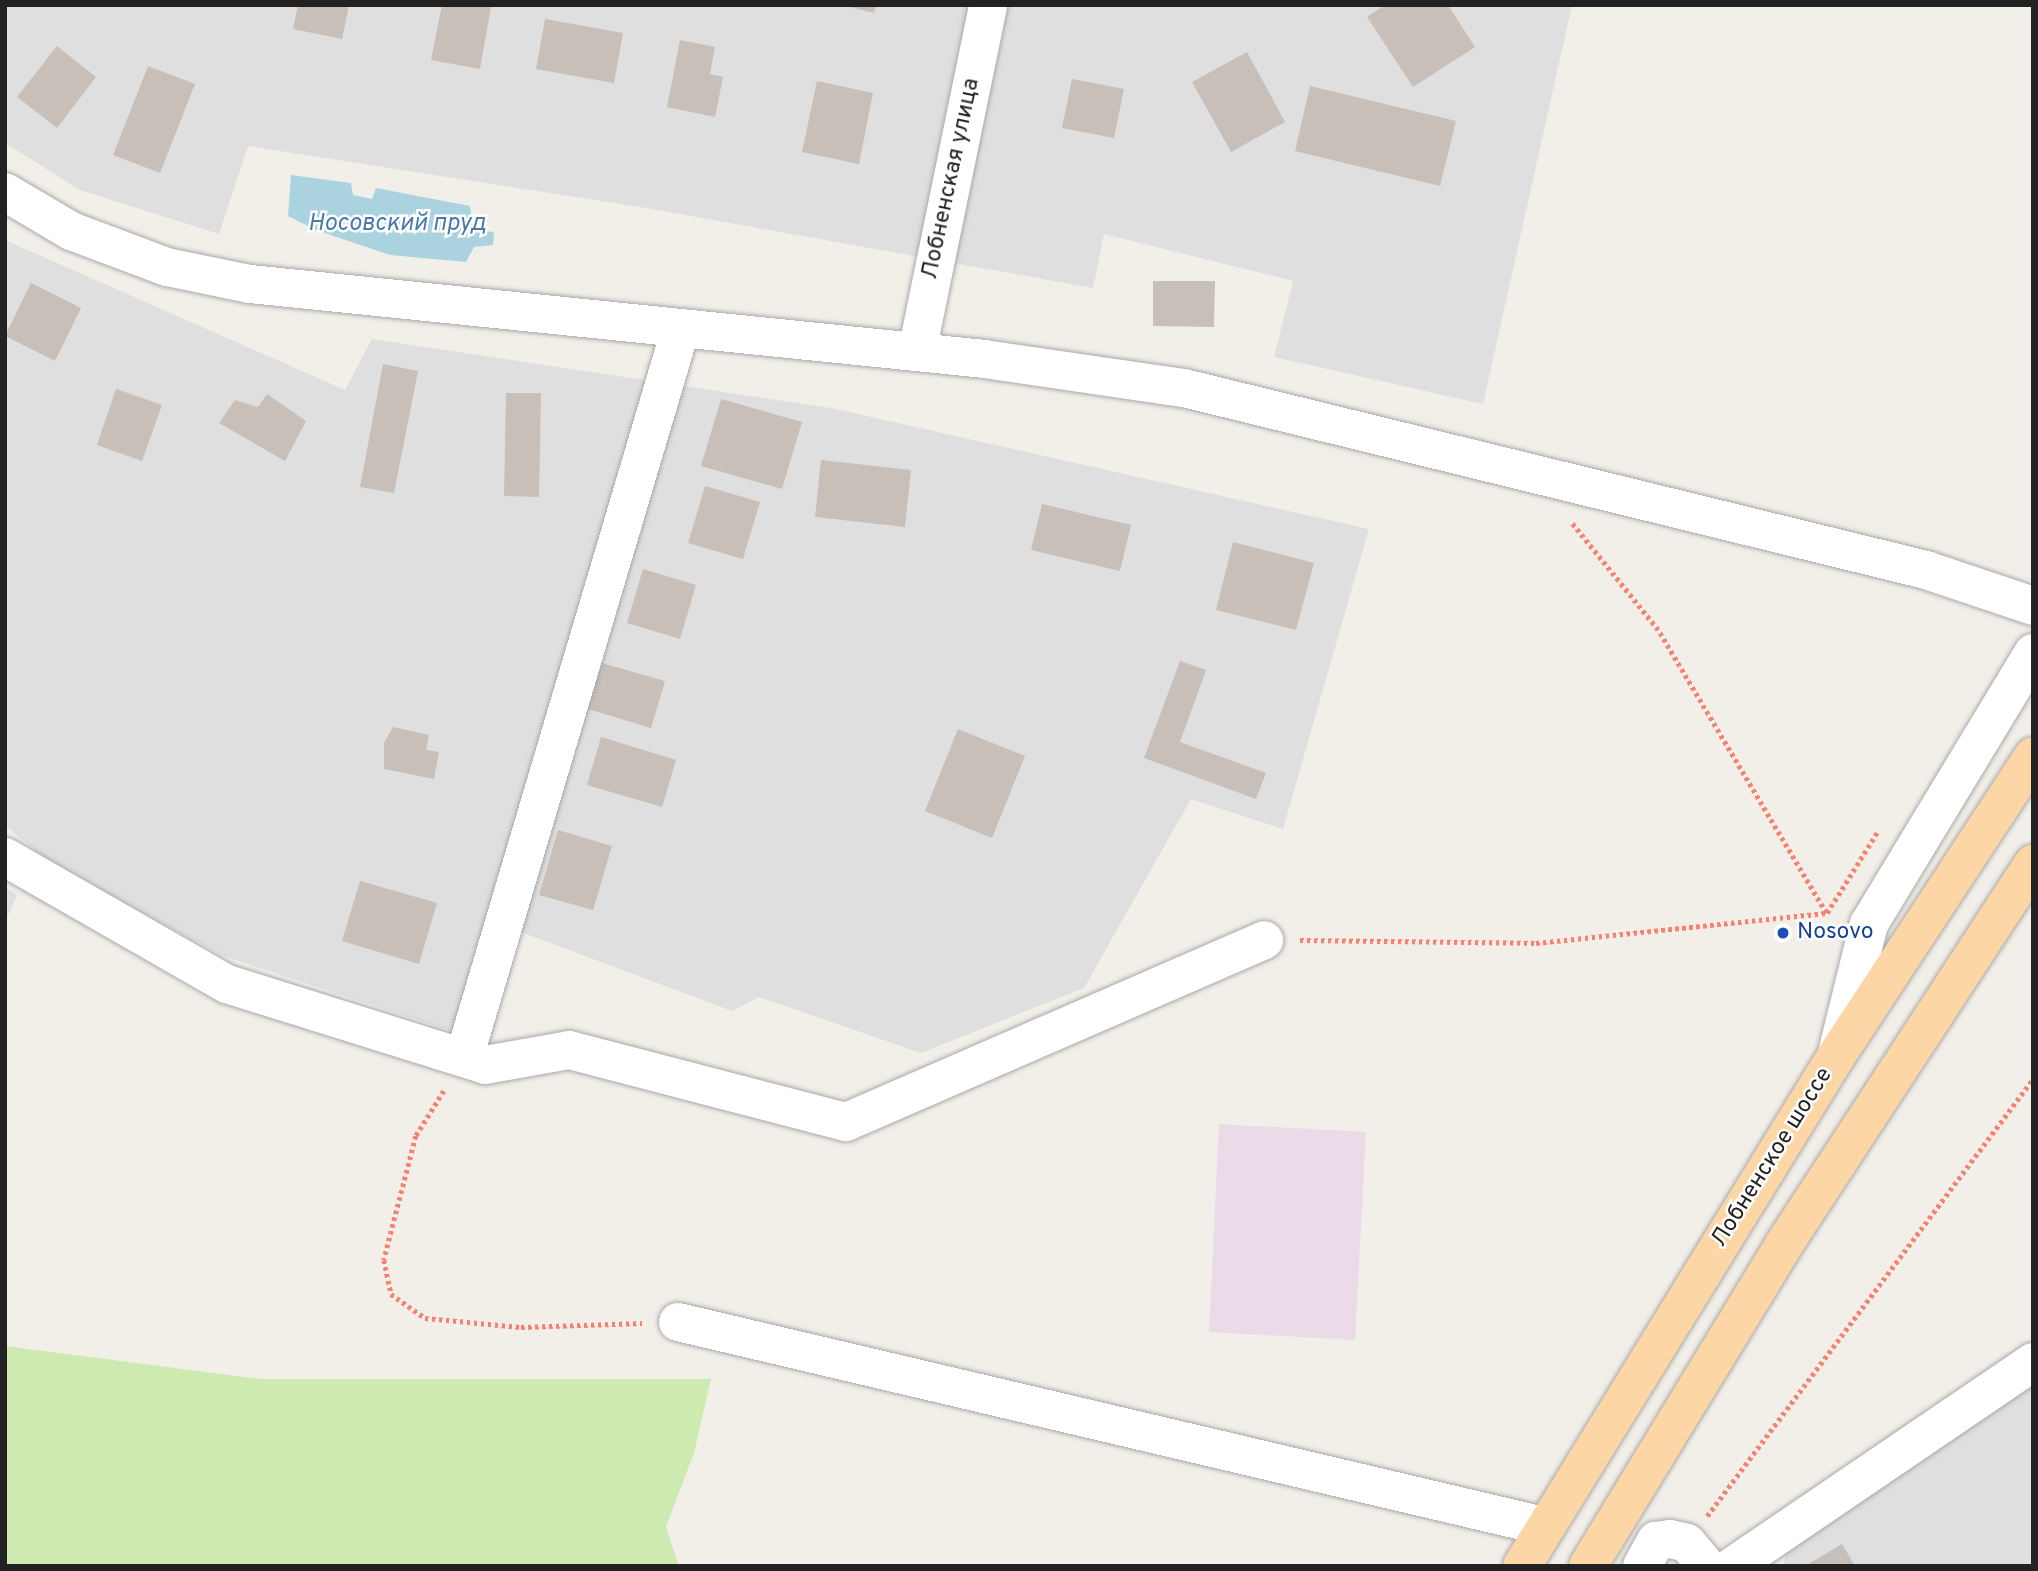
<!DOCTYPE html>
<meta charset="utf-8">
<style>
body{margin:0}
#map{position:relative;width:2038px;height:1571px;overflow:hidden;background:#f2efe9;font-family:Overpass,sans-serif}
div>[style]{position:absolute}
.residential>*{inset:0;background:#e0dfdf}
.industrial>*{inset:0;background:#ebdbe8}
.grass>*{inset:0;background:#cdebb0}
.water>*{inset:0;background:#aad3df}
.building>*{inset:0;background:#c7bfb8}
.path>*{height:4.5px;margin-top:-2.25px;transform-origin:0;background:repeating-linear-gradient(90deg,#fa8072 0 3.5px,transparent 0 7px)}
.roads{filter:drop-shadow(0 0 2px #a9a9a9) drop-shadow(0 0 2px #a9a9a9)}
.minor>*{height:38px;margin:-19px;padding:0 19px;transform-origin:19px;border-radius:19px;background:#fff}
.major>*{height:38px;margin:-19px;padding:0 19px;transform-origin:19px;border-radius:19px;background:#fcd6a4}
.dots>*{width:19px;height:19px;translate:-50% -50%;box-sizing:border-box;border:4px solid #fff;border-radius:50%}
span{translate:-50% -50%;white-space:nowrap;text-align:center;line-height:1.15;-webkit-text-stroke:5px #fff;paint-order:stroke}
.street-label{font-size:23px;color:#222}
.transit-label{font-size:23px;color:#164399}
.left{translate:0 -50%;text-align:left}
.water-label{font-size:24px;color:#4a7aab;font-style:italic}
.frame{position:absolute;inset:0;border:7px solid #222;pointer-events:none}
</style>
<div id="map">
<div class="residential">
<div style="clip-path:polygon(5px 5px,1572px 5px,1483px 404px,1274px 357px,1293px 281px,1104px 234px,1093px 288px,646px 208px,248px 146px,219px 234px,80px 190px,5px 143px)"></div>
<div style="clip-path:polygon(5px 240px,345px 390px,372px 339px,831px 408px,1369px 529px,1283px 829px,1191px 799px,1084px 988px,921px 1053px,759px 997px,732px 1011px,494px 922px,460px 1034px,221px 955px,49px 862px,5px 825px)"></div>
<div style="clip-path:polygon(5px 887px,17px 895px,5px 922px)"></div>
<div style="clip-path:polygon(2033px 1383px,2033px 1566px,1784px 1566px,1785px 1551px)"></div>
</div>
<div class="industrial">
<div style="clip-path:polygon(1219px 1124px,1366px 1132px,1355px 1340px,1209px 1332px)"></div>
</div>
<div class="grass">
<div style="clip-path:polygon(5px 1346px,260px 1379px,711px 1379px,694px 1453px,666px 1527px,679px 1566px,5px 1566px)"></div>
</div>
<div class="water">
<div style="clip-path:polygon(291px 175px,351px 183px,353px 195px,372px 199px,376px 188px,470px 206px,473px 230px,494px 232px,493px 245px,474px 247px,466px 262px,390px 255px,316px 230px,288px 216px)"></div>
</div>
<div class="building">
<div style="clip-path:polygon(298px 5px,349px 5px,342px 39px,293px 29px)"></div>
<div style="clip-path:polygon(442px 5px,491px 7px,480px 69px,431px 60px)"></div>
<div style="clip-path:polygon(842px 5px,876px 5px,874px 13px)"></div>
<div style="clip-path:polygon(1385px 5px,1448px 5px,1475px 47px,1413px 87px,1367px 17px)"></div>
<div style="clip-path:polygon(545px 19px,623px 33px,614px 83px,536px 69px)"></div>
<div style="clip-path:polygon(680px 40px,715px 47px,710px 74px,723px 77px,715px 117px,667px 107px)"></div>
<div style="clip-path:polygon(57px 46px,96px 77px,57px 128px,17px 97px)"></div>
<div style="clip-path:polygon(1247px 52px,1285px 122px,1231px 152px,1192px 82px)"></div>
<div style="clip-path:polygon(148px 66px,195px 84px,160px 173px,113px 155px)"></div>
<div style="clip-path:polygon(1072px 79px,1124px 89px,1114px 138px,1062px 128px)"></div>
<div style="clip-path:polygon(817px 81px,873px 93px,859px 164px,802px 152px)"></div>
<div style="clip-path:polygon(1310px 86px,1456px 121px,1440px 186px,1295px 151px)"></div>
<div style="clip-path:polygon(1153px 281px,1215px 281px,1214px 327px,1153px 326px)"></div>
<div style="clip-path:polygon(31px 283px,81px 308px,55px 361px,5px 336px)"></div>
<div style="clip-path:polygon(383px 364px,418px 371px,394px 493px,360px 487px)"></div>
<div style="clip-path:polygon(116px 389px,162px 405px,142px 461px,97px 445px)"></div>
<div style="clip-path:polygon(506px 393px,541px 393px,539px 497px,504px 496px)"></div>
<div style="clip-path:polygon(267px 394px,306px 421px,285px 461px,219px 423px,235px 400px,258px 407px)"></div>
<div style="clip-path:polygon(721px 399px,802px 422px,782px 489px,701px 466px)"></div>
<div style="clip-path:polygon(821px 460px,911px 470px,905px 527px,815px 517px)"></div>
<div style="clip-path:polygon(705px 486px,760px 502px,743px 559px,688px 543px)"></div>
<div style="clip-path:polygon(1042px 504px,1131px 525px,1120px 571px,1031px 550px)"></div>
<div style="clip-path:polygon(1233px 542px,1314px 563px,1296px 630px,1216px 610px)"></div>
<div style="clip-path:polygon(643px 569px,696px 585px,680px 639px,627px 623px)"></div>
<div style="clip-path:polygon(1180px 661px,1206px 670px,1180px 742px,1266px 773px,1256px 799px,1144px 758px)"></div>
<div style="clip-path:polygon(602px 663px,665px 681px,651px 728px,588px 709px)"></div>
<div style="clip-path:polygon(393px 727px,429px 735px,426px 750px,439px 752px,434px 779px,384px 769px,384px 743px)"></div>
<div style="clip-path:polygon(958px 729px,1025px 756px,992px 838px,925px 811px)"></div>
<div style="clip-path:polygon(601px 737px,676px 760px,662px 807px,587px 785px)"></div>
<div style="clip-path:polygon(558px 830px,612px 846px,593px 910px,539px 895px)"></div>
<div style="clip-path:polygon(360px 881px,437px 903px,419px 964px,342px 941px)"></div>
<div style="clip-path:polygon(1842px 1544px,1855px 1566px,1805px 1566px)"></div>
</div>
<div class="path">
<div style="left:1827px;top:913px;width:97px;rotate:-58.1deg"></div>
<div style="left:1300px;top:940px;width:236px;rotate:0.7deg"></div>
<div style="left:1536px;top:943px;width:292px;rotate:-5.9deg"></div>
<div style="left:1826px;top:913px;width:329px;rotate:-120.7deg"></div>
<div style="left:1658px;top:630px;width:139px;rotate:-128.9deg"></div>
<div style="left:444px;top:1091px;width:53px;rotate:121.9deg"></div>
<div style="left:416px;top:1136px;width:128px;rotate:104.5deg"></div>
<div style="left:384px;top:1260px;width:35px;rotate:78deg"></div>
<div style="left:391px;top:1294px;width:42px;rotate:35.2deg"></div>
<div style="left:425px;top:1318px;width:96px;rotate:5.4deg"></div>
<div style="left:521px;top:1327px;width:121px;rotate:-1.9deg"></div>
<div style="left:1707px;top:1516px;width:545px;rotate:-53.28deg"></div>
</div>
<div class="roads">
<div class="minor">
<div style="left:5px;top:192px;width:77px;rotate:30.6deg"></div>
<div style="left:71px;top:231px;width:103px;rotate:20.6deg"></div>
<div style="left:167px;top:267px;width:85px;rotate:11.6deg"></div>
<div style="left:250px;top:284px;width:738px;rotate:5.83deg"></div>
<div style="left:984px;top:359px;width:202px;rotate:8.3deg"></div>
<div style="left:1184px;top:388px;width:764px;rotate:13.78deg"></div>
<div style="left:1926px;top:570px;width:113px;rotate:18.6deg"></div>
<div style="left:917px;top:352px;width:354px;rotate:-78.4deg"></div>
<div style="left:5px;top:857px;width:256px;rotate:29.8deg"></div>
<div style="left:227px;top:984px;width:270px;rotate:17.4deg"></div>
<div style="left:485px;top:1065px;width:85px;rotate:-10.1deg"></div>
<div style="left:569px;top:1050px;width:286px;rotate:14.6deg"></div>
<div style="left:846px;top:1122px;width:456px;rotate:-23.5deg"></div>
<div style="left:1838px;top:1049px;width:129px;rotate:-76.1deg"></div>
<div style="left:1869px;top:924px;width:317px;rotate:-58.8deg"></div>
<div style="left:464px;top:1058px;width:758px;rotate:-73.45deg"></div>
<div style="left:678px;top:1322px;width:890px;rotate:13.26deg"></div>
<div style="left:1642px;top:1566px;width:29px;rotate:-61deg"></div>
<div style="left:1656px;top:1541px;width:14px;rotate:-8deg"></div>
<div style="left:1670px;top:1539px;width:17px;rotate:13deg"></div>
<div style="left:1687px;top:1543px;width:30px;rotate:50deg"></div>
<div style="left:1733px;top:1566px;width:363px;rotate:-34.2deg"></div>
</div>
<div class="major">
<div style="left:1522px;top:1566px;width:597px;rotate:-58.36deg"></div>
<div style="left:1835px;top:1058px;width:361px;rotate:-56.7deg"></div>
<div style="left:1588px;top:1566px;width:375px;rotate:-58.6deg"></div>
<div style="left:1783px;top:1246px;width:457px;rotate:-56.8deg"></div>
</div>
</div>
<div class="dots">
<div style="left:1783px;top:933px;background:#1a4fb4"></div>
</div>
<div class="street-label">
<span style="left:952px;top:179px;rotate:-78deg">Лобненская улица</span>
<span style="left:1773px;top:1158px;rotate:-58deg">Лобненское шоссе</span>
</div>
<div class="transit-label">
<span class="left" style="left:1797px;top:933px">Nosovo</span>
</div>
<div class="water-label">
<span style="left:397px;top:225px">Носовский пруд</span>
</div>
<div class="frame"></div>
</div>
